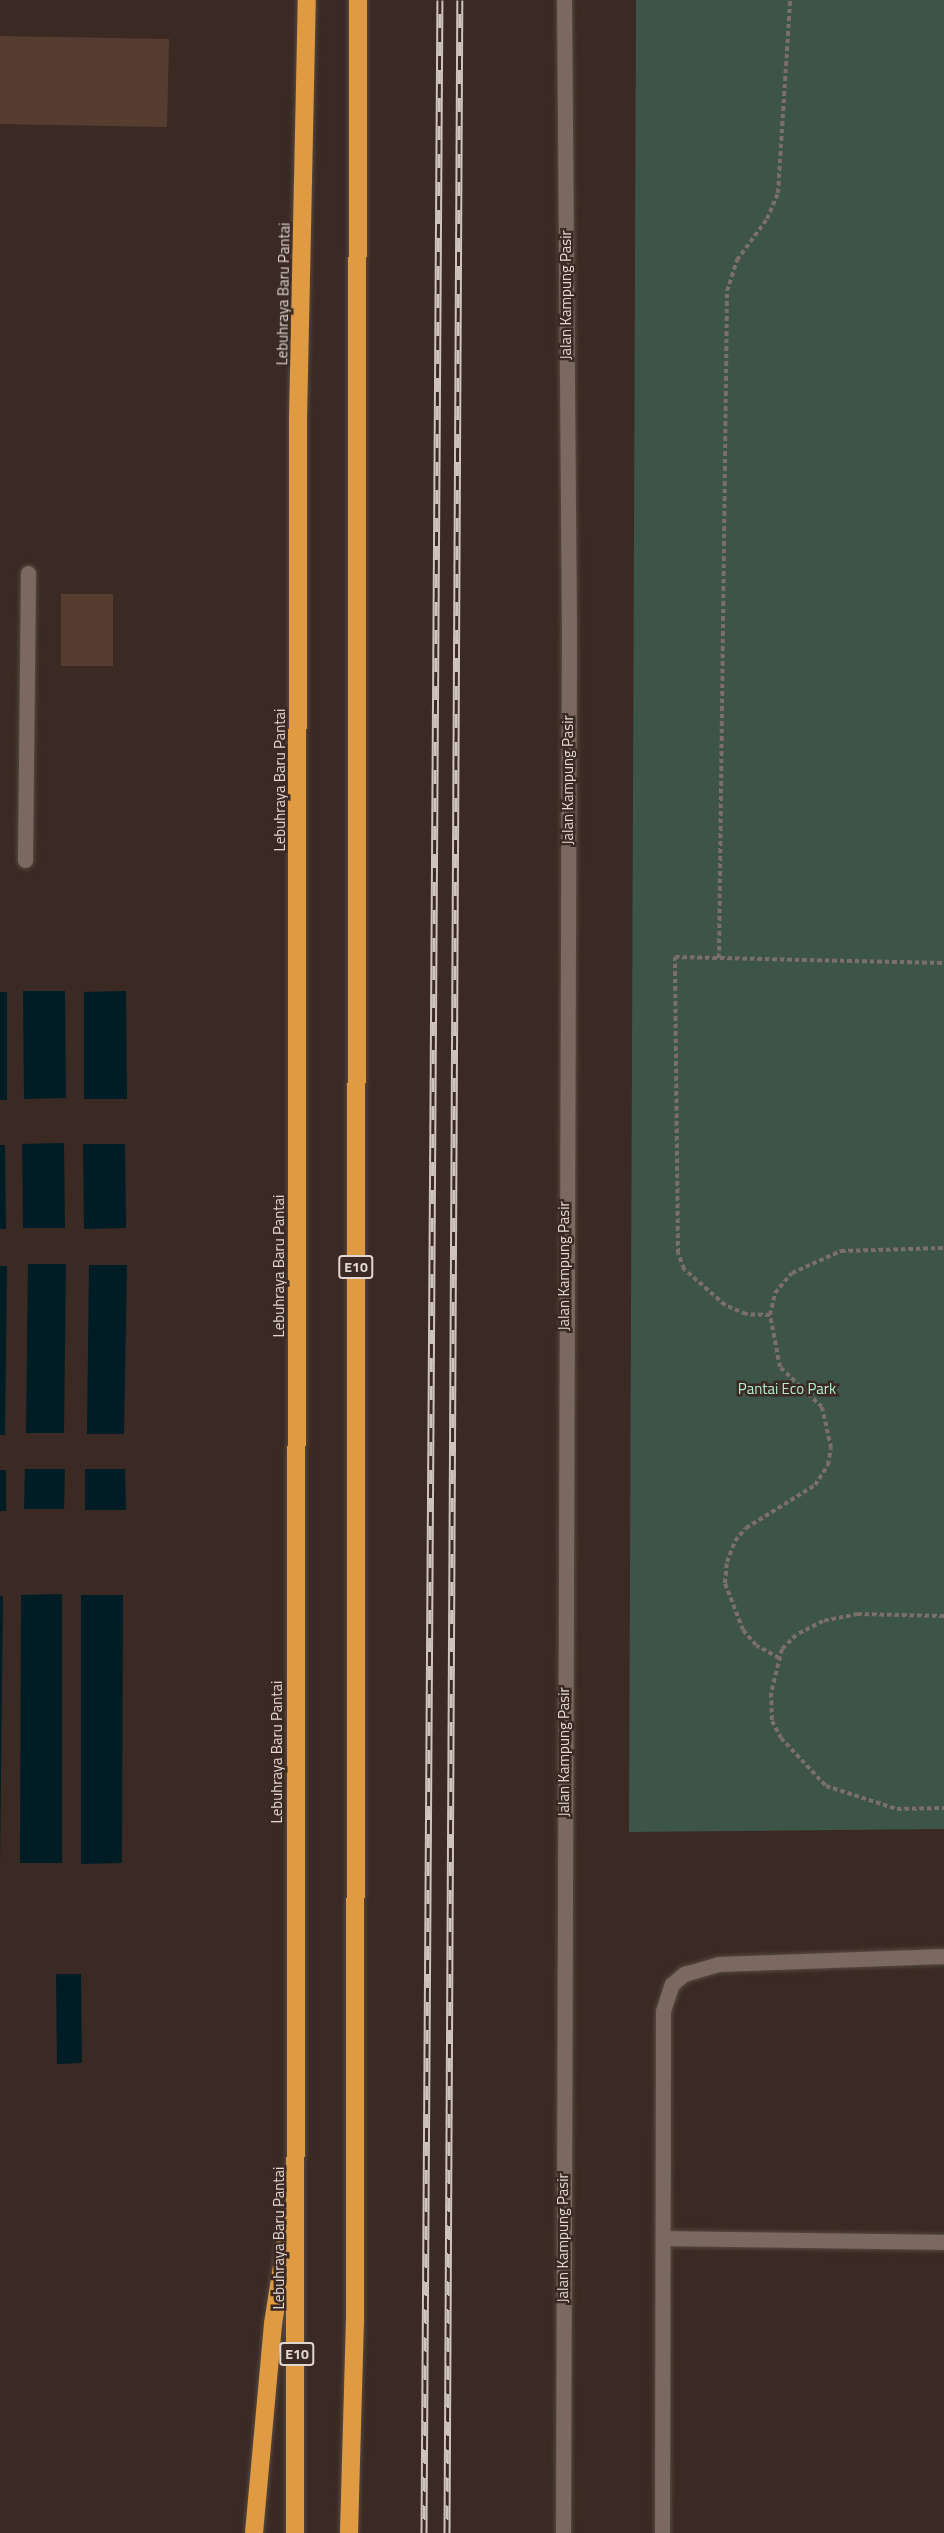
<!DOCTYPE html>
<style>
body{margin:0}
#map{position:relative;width:944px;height:2533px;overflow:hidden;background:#3a2a23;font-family:"Titillium Web",sans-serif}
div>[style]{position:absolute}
.green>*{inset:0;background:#3d5449}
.water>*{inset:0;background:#001d26}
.building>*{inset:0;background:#573d30}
.path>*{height:4px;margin-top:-2px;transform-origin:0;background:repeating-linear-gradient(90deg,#7c6e68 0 4.5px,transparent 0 7.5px)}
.roads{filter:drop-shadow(0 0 2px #564942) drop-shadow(0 0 2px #564942)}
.service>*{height:15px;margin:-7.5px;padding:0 7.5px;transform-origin:7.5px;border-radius:7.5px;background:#7b6860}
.minor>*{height:15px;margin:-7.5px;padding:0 7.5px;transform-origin:7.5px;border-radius:7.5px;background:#7b6860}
.motorway>*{height:18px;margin:-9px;padding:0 9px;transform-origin:9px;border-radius:9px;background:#df9a42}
.rail>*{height:7px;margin-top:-3.5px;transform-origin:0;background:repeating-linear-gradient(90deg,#3a2a23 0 14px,#cec3bd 0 28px);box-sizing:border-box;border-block:2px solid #cec3bd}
span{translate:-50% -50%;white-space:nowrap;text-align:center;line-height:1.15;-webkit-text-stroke:5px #3a2a23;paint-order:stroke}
.shield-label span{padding:2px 4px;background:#3a2a23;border:2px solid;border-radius:4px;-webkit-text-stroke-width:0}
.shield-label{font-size:14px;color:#e1d6d1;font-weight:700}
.street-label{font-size:15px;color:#e1d6d1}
.park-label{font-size:15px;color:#b1eccf}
</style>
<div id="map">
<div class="green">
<div style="clip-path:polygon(636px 0,944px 0,944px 1829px,629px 1832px)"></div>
</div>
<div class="water">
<div style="clip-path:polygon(23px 991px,65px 991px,66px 1098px,24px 1099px)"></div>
<div style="clip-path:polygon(126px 991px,127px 1099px,84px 1099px,84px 992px)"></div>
<div style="clip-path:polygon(0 992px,7px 992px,7px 1100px,0 1100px)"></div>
<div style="clip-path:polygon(64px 1143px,65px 1228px,23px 1228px,22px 1144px)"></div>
<div style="clip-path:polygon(83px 1144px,125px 1144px,126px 1228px,84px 1229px)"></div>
<div style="clip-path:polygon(0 1145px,5px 1145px,6px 1229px,0 1229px)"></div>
<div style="clip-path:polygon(28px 1264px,66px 1264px,64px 1433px,26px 1433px)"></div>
<div style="clip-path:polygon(89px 1265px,127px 1265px,124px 1434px,87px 1434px)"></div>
<div style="clip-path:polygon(0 1266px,7px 1266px,5px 1435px,0 1435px)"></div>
<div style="clip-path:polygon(25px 1469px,65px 1469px,64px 1509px,24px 1509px)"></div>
<div style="clip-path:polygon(85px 1469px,125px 1469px,126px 1510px,85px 1510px)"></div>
<div style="clip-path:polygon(0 1470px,6px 1470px,6px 1511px,0 1511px)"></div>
<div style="clip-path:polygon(62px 1594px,62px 1863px,20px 1863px,21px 1595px)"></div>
<div style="clip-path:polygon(81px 1595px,123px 1595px,122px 1863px,81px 1864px)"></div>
<div style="clip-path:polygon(0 1596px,3px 1596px,0 1865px)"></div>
<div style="clip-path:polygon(56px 1974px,81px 1974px,82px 2063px,57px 2064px)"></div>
</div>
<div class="building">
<div style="clip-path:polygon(0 36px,169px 39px,167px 127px,0 124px)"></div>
<div style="clip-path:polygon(61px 594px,113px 594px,113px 666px,61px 666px)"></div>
</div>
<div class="path">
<div style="left:719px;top:958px;width:667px;rotate:-89.31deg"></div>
<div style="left:727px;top:291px;width:33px;rotate:-72deg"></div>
<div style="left:737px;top:260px;width:51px;rotate:-53.8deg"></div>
<div style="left:767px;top:219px;width:28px;rotate:-67deg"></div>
<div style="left:778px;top:193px;width:193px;rotate:-86.4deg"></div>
<div style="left:770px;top:1315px;width:24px;rotate:-178deg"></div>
<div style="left:746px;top:1314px;width:23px;rotate:-157deg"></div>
<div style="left:725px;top:1305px;width:55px;rotate:-138.7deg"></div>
<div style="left:684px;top:1269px;width:17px;rotate:-111deg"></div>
<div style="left:678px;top:1253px;width:296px;rotate:-90.6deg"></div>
<div style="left:675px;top:957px;width:269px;rotate:1.3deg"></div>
<div style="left:944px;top:1616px;width:86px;rotate:-178.7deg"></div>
<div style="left:858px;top:1614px;width:36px;rotate:169deg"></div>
<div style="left:823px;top:1621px;width:30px;rotate:153deg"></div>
<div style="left:796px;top:1635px;width:20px;rotate:135deg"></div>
<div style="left:782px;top:1649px;width:45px;rotate:104deg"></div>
<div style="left:771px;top:1693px;width:28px;rotate:88deg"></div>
<div style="left:772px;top:1721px;width:19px;rotate:62deg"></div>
<div style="left:781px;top:1738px;width:66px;rotate:46.8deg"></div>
<div style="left:826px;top:1786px;width:75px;rotate:17.9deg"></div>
<div style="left:897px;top:1809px;width:47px;rotate:-1.2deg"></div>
<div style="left:779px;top:1658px;width:26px;rotate:-151deg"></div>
<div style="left:756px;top:1645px;width:20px;rotate:-131deg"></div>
<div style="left:743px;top:1630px;width:50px;rotate:-111deg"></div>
<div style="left:725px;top:1583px;width:21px;rotate:-85deg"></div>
<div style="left:727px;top:1562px;width:22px;rotate:-69deg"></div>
<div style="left:735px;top:1541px;width:17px;rotate:-50deg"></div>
<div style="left:746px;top:1528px;width:81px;rotate:-31.9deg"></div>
<div style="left:815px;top:1485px;width:24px;rotate:-57deg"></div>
<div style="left:828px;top:1465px;width:17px;rotate:-80deg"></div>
<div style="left:831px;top:1448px;width:42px;rotate:-102.4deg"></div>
<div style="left:822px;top:1407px;width:58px;rotate:-136.4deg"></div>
<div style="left:780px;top:1367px;width:53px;rotate:-100.9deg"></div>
<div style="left:770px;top:1315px;width:23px;rotate:-77deg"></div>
<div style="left:775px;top:1293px;width:26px;rotate:-50deg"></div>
<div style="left:792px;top:1273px;width:54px;rotate:-24.2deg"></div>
<div style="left:841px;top:1251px;width:103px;rotate:-1.7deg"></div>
</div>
<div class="roads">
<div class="service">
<div style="left:25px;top:860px;width:287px;rotate:-89.4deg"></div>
<div style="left:665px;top:2238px;width:279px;rotate:0.8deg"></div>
<div style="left:662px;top:2533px;width:522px;rotate:-89.89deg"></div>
<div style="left:663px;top:2011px;width:28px;rotate:-72deg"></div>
<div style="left:672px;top:1984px;width:16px;rotate:-40deg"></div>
<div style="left:684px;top:1974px;width:35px;rotate:-16deg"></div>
<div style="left:718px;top:1964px;width:226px;rotate:-2deg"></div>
</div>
<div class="minor">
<div style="left:563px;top:2533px;width:1899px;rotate:-89.82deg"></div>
<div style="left:569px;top:634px;width:634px;rotate:-90.45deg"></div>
</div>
<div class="motorway">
<div style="left:254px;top:2533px;width:210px;rotate:-84.8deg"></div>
<div style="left:273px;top:2324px;width:109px;rotate:-81.1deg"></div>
<div style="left:295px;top:2533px;width:2114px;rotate:-89.92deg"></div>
<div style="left:298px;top:419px;width:419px;rotate:-88.8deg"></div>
<div style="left:349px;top:2533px;width:210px;rotate:-88.4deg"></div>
<div style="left:355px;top:2323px;width:2323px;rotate:-89.93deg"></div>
</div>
</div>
<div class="rail">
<div style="left:424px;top:2533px;width:2533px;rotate:-89.64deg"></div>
<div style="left:447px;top:2533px;width:2533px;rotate:-89.71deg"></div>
</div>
<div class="shield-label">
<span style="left:356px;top:1267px">E10</span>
<span style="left:297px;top:2354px">E10</span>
</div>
<div class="street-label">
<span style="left:283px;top:294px;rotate:-89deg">Lebuhraya Baru Pantai</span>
<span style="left:566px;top:295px;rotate:-90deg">Jalan Kampung Pasir</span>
<span style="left:280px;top:780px;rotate:-90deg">Lebuhraya Baru Pantai</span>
<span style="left:568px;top:780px;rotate:-90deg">Jalan Kampung Pasir</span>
<span style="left:279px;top:1266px;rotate:-90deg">Lebuhraya Baru Pantai</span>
<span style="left:564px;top:1266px;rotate:-90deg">Jalan Kampung Pasir</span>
<span style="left:277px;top:1752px;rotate:-90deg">Lebuhraya Baru Pantai</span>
<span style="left:564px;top:1752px;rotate:-90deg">Jalan Kampung Pasir</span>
<span style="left:279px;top:2238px;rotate:-90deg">Lebuhraya Baru Pantai</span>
<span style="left:563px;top:2238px;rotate:-90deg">Jalan Kampung Pasir</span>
</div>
<div class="park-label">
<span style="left:787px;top:1389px">Pantai Eco Park</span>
</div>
</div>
